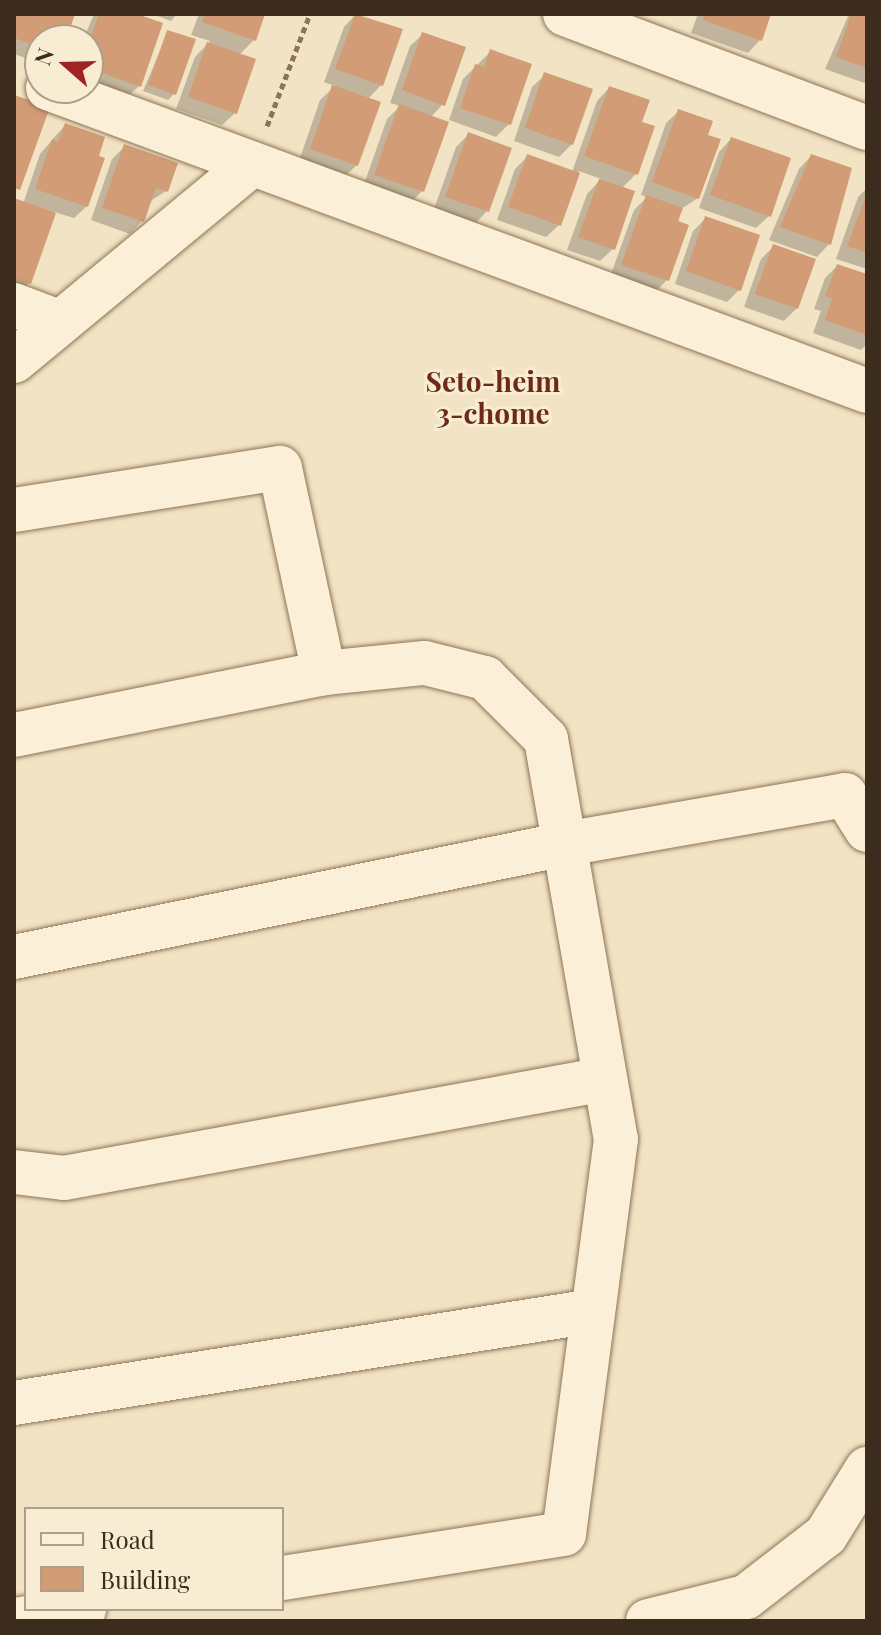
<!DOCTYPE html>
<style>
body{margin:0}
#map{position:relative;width:881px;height:1635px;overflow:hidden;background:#f1e3c3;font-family:"Playfair Display",serif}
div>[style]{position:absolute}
.shadow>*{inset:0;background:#0003}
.building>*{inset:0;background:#d29c76}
.path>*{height:5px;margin-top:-2.5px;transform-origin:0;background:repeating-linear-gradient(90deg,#8d7458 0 6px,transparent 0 10px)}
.roads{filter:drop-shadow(0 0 2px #8d7458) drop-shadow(0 0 2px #8d7458)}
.minor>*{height:44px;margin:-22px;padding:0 22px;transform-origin:22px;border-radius:22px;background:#fbf0d7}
span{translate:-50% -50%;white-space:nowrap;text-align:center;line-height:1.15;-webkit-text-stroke:6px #f8edd3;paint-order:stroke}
.neighbourhood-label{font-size:28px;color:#6c2a19;font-weight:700}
.frame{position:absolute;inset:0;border:16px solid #3c2c1d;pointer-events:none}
.legend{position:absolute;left:24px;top:1507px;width:260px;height:104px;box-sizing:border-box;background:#f8edd3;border:2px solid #ada08a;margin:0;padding:10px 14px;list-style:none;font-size:24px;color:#3c2c1d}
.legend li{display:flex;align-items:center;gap:16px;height:40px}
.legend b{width:40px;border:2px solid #ada08a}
.north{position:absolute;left:24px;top:24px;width:80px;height:80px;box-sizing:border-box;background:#f8edd3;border:2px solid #ada08a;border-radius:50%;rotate:290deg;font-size:22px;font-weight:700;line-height:32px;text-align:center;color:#3c2c1d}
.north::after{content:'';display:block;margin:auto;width:28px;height:36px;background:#a12325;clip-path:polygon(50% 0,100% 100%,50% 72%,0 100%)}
</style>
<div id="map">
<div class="shadow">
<div style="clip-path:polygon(14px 14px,73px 14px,64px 40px,40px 40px,40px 63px,14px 54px)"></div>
<div style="clip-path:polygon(94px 14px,131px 14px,139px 86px,126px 98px,88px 85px,88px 40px,83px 40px)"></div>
<div style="clip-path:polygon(152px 14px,177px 14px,171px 21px)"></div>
<div style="clip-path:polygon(199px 14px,263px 14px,254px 40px,239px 55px,235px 113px,222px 125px,176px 109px,195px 57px,210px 41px,191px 35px)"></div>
<div style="clip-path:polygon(356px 14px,381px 85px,367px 100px,357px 165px,344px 177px,299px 161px,320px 100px,335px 86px,324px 82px,344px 27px)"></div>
<div style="clip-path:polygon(698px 14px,769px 14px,760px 40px,748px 53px,691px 33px)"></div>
<div style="clip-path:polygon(849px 14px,867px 14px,867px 84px,825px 69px)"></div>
<div style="clip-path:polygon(168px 32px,174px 94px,168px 100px,143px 91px)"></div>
<div style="clip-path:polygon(423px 34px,443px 104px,430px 118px,422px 191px,409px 204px,363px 187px,387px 119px,400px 106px,390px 103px,410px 46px)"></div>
<div style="clip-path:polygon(491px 51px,509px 124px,496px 137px,449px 120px,463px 79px)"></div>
<div style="clip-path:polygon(545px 75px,572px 144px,559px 157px,514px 141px,532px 87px)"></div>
<div style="clip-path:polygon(609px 88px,640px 123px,636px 174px,621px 189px,613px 249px,600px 261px,567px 250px,587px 194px,601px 179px,579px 171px,559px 225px,546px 237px,497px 220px,515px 169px,528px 156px,572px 172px,597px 101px)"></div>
<div style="clip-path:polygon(679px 111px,706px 136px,698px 198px,681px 209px,667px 280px,654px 293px,610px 277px,634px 210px,647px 197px,641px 195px,666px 123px)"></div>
<div style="clip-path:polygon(65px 125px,87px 206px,74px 218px,54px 212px,29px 283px,16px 296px,14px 200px,23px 204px,40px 154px)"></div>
<div style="clip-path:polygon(468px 135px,487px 211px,475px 224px,434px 209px,456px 147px)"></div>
<div style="clip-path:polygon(731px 139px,769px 216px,756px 228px,699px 208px,719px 152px)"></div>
<div style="clip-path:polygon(125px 146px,166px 191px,149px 202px,142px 221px,130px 234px,91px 220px,112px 159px)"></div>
<div style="clip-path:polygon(811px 156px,850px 170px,829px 244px,817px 257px,769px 240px,799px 169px)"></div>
<div style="clip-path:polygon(867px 188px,867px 269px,836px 259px,858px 197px)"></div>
<div style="clip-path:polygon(706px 218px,739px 290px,727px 302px,675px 284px,693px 231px)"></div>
<div style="clip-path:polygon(774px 246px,797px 308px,784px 321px,744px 307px,761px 259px)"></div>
<div style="clip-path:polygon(837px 266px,867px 276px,867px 344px,861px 350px,813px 333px,821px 311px,814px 309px,825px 278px)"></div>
</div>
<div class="building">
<div style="clip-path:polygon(14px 14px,75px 14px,66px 40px,40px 40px,40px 47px,14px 38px)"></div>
<div style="clip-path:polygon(99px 14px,137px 14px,163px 23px,141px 87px,88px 68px,88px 45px)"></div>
<div style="clip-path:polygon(205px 14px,265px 14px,256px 41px,202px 22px)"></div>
<div style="clip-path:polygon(355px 14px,403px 29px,383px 86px,335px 69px)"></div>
<div style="clip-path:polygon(705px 14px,771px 14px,762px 41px,703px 20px)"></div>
<div style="clip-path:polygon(851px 14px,867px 14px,867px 68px,836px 57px)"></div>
<div style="clip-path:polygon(167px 30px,196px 39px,176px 95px,148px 85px)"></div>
<div style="clip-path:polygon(422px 32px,466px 47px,445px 106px,402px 90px)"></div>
<div style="clip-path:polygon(207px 42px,256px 59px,237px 114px,188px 97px)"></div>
<div style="clip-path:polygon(490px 49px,532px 64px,511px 125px,460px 108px,475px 64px,484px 67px)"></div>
<div style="clip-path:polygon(544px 72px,593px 89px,573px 145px,525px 128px)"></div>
<div style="clip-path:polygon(332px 85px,381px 102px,358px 166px,310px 149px)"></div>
<div style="clip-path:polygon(609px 86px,650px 100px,642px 122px,655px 126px,638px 175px,584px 156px)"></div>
<div style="clip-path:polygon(14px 95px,50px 107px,20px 190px,14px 188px)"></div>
<div style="clip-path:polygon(399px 104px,449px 122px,424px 192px,374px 175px)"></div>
<div style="clip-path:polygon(678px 109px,713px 121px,708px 135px,721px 139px,699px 199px,652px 182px)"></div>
<div style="clip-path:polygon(65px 123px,105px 137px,99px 156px,105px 158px,88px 207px,35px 189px,52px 139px,58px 142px)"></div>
<div style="clip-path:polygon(468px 132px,512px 148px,489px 212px,445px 197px)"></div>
<div style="clip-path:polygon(731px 137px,791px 158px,771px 217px,710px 195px)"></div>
<div style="clip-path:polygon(124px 144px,178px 163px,168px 192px,156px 188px,144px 222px,102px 208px)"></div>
<div style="clip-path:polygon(527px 154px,580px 173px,561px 226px,508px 207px)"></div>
<div style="clip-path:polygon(811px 154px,852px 168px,831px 245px,780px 227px)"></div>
<div style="clip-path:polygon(599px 179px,635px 191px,615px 250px,578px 237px)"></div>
<div style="clip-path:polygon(867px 193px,867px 253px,847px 246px)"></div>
<div style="clip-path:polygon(646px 195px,683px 208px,678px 221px,689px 225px,669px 281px,621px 265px)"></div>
<div style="clip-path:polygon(14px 198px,56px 213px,31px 284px,14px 279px)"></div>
<div style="clip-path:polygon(705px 216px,760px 235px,741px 291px,686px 271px)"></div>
<div style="clip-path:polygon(773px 244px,816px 259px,798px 309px,755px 294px)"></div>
<div style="clip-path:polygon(837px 264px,867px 274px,867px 335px,825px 320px,832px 299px,825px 296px)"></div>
</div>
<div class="path">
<div style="left:267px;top:126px;width:120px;rotate:-69deg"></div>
</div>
<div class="roads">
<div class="minor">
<div style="left:565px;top:14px;width:323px;rotate:20.7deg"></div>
<div style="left:48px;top:88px;width:873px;rotate:20.3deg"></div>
<div style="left:14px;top:305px;width:48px;rotate:20.7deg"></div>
<div style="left:14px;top:361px;width:309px;rotate:-39.6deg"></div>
<div style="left:14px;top:510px;width:269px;rotate:-9deg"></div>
<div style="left:280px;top:468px;width:210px;rotate:77.9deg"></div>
<div style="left:14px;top:735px;width:316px;rotate:-11.3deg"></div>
<div style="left:324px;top:673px;width:101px;rotate:-5.7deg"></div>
<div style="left:425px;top:663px;width:62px;rotate:14deg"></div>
<div style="left:485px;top:678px;width:86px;rotate:45deg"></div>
<div style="left:546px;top:739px;width:406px;rotate:80.1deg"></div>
<div style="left:616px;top:1139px;width:398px;rotate:97.5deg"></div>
<div style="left:564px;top:1534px;width:285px;rotate:171.1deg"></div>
<div style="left:14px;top:957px;width:562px;rotate:-11.59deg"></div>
<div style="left:565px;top:844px;width:284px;rotate:-9.9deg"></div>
<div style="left:845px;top:795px;width:41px;rotate:57.8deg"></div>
<div style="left:14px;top:1172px;width:50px;rotate:6.8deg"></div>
<div style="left:64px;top:1178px;width:550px;rotate:-10.37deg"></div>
<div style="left:14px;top:1403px;width:586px;rotate:-9.03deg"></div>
<div style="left:14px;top:1620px;width:71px;rotate:-8.9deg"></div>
<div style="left:648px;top:1621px;width:101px;rotate:-13.8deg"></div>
<div style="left:746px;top:1597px;width:101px;rotate:-37.8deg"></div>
<div style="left:826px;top:1535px;width:78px;rotate:-58.2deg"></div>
</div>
</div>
<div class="neighbourhood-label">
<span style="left:493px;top:397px">Seto-heim<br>3-chome</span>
</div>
<div class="frame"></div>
<ul class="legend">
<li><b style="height:10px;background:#fbf0d7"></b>Road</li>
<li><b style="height:22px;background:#d29c76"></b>Building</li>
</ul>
<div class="north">N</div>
</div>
